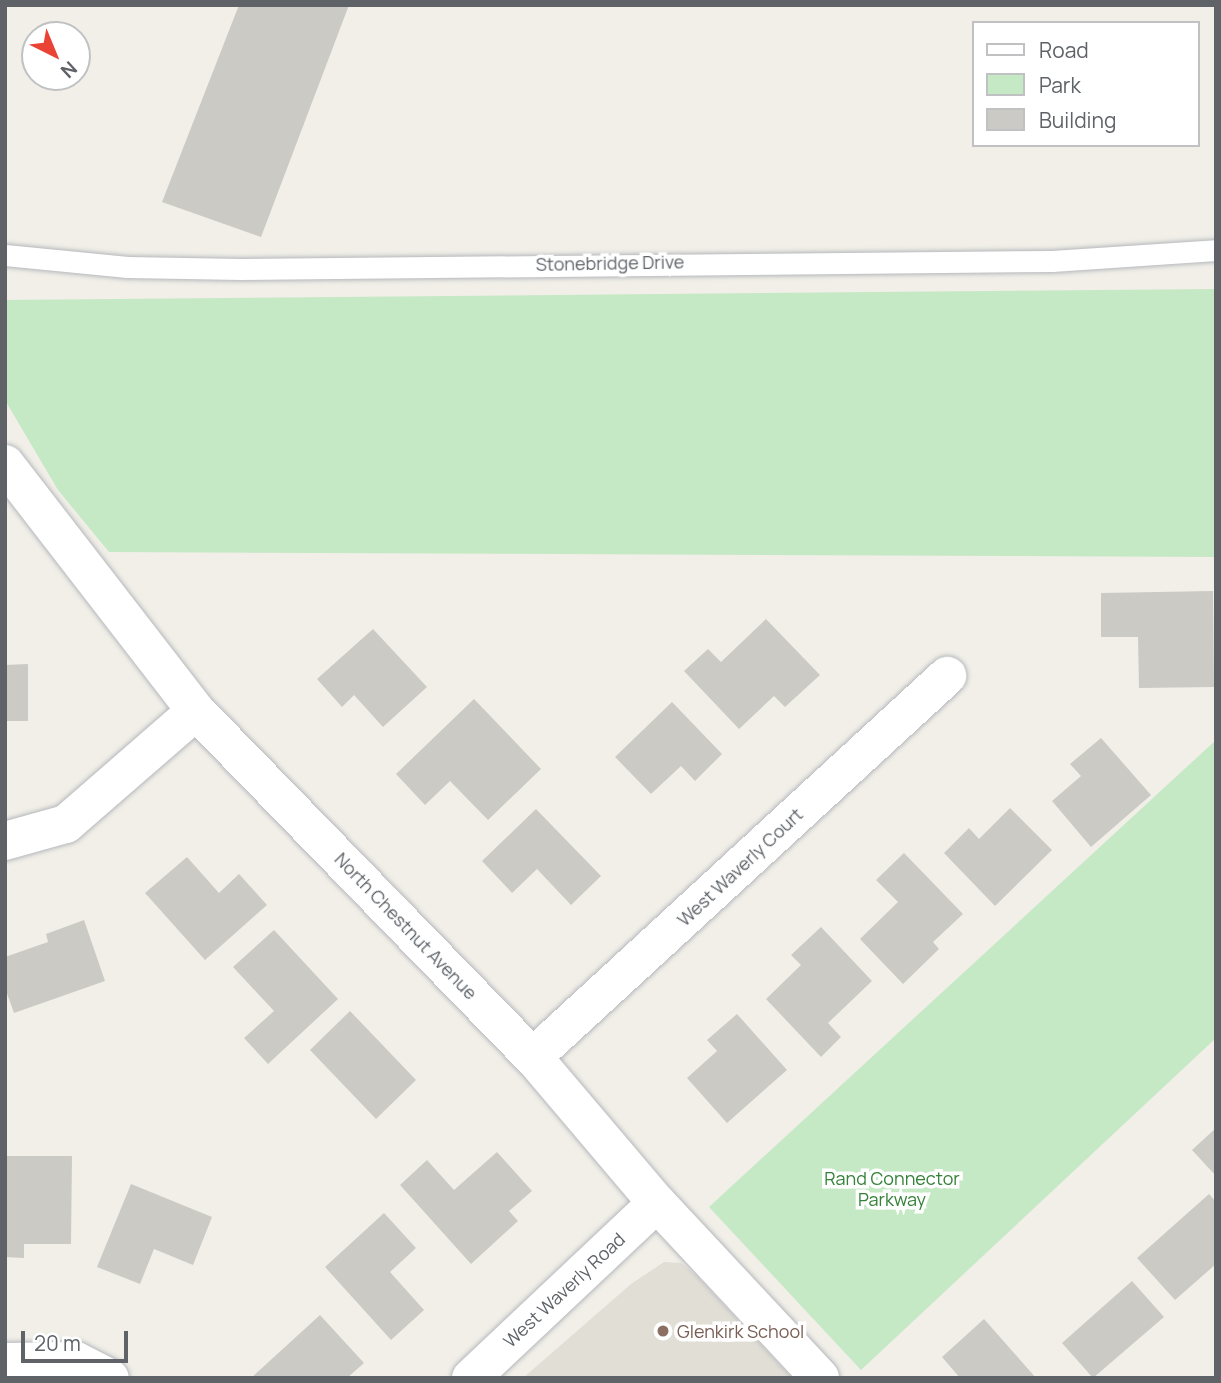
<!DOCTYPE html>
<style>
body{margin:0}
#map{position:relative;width:1221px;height:1383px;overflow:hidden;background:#f1efe8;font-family:Manrope,sans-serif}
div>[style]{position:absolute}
.education>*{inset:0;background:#e1ded6}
.green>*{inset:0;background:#c5e8c5}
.building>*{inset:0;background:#cccac5}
.roads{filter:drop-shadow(0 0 2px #b5b8bc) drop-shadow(0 0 2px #b5b8bc)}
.lane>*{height:21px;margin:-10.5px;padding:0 10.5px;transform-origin:10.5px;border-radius:10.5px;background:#fff}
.street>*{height:38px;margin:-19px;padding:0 19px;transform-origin:19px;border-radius:19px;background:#fff}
.dots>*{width:19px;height:19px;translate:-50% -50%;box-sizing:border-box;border:4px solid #fff;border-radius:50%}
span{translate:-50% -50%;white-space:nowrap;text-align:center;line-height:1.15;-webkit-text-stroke:7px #fff;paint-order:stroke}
.street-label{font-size:18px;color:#5f6368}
.park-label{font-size:18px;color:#348238}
.education-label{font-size:18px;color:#785e54}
.left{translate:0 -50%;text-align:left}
.frame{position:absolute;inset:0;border:7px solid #5f6368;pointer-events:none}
.legend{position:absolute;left:972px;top:21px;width:228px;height:126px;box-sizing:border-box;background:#fff;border:2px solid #bfc1c3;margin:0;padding:9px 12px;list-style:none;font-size:21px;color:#5f6368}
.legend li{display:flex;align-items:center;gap:14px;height:35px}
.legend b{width:35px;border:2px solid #bfc1c3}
.north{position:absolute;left:21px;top:21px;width:70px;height:70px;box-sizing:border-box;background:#fff;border:2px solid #bfc1c3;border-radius:50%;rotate:137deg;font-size:19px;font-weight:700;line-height:28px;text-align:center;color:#5f6368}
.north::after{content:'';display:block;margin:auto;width:24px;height:32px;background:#ea4335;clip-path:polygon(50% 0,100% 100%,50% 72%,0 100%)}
.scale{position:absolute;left:21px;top:1331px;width:107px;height:32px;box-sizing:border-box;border:4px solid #5f6368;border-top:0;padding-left:9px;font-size:21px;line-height:24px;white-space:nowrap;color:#5f6368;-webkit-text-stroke:5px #fff;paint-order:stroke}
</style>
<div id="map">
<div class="education">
<div style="clip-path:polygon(664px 1262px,681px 1263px,696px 1275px,792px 1378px,523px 1378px,631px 1284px)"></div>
</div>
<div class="green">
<div style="clip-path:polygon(1216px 289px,1216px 557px,109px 552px,58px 490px,5px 400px,5px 300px)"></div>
<div style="clip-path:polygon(1216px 740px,1216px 1038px,861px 1370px,709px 1207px)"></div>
</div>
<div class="building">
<div style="clip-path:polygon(239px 5px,349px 5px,261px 237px,162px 202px)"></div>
<div style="clip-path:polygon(1213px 591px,1214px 687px,1139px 688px,1138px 637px,1101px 637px,1101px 593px)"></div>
<div style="clip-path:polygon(766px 619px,820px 675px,785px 707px,774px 696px,739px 729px,684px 671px,708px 649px,721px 662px)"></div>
<div style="clip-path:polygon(373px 629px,427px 687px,383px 727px,354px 695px,342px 707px,317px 679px)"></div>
<div style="clip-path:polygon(28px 664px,28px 721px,5px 721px,5px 665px)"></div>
<div style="clip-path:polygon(474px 699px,541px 769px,488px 820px,450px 781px,425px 805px,396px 774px)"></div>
<div style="clip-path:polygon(672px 702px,722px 754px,695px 781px,681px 766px,651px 794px,615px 757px)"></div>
<div style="clip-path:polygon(1101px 738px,1151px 795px,1091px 847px,1052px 801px,1081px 776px,1070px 764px)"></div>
<div style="clip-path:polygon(1010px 808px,1052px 850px,995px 906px,944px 853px,969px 828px,979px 839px)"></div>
<div style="clip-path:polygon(536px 809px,601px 876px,571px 905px,537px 869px,512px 893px,482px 861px)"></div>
<div style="clip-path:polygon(904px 853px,963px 914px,933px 942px,939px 949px,903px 984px,860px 939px,898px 902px,876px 880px)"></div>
<div style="clip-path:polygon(187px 857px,219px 893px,239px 874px,267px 905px,205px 960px,145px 893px)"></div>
<div style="clip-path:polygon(84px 920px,105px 981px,14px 1013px,5px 988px,5px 957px,48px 942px,46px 934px)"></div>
<div style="clip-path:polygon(821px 927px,872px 981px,828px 1023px,841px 1037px,821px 1057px,766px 999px,801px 965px,791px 955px)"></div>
<div style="clip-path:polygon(274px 930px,338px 999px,268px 1064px,244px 1038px,274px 1011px,233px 967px)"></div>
<div style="clip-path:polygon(350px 1011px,416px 1080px,376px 1119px,310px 1050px)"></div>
<div style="clip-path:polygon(737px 1014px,787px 1070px,727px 1123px,687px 1078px,717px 1051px,707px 1040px)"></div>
<div style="clip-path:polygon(1216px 1128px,1216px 1176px,1192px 1150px)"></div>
<div style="clip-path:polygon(497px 1152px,532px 1191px,509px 1211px,518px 1221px,471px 1264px,400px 1185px,427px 1160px,454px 1190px)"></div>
<div style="clip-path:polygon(5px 1156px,72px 1156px,71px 1244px,24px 1244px,24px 1258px,5px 1257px)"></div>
<div style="clip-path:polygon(131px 1184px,212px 1217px,193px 1265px,154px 1249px,140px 1284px,97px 1267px)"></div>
<div style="clip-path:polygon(1209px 1194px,1216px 1202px,1216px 1264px,1175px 1300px,1137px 1258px)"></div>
<div style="clip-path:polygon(384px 1213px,416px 1248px,390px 1272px,424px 1310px,391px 1340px,325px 1267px)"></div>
<div style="clip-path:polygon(1132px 1281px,1164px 1317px,1093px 1378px,1062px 1343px)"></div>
<div style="clip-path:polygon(320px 1315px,364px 1363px,347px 1378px,251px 1378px)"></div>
<div style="clip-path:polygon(984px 1319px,1036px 1378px,960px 1378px,942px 1357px)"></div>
</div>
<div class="roads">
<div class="lane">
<div style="left:5px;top:255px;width:123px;rotate:5.6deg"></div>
<div style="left:127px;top:267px;width:114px;rotate:1deg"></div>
<div style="left:241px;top:269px;width:811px;rotate:-0.57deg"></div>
<div style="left:1052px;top:261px;width:164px;rotate:-3.8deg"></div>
</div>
<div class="street">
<div style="left:5px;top:464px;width:312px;rotate:52.3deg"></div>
<div style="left:196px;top:711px;width:483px;rotate:45.8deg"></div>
<div style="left:533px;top:1057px;width:192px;rotate:49.7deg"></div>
<div style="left:657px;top:1203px;width:239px;rotate:47deg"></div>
<div style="left:5px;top:841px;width:63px;rotate:-15.6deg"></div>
<div style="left:66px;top:824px;width:172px;rotate:-41deg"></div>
<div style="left:533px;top:1057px;width:563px;rotate:-42.62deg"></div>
<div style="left:5px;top:1362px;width:71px;rotate:-0.8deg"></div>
<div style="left:76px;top:1361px;width:38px;rotate:27deg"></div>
<div style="left:471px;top:1378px;width:255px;rotate:-43.3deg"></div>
</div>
</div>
<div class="dots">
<div style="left:663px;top:1331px;background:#8d6e63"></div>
</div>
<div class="street-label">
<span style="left:610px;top:263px;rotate:-1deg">Stonebridge Drive</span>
<span style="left:740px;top:867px;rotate:-43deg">West Waverly Court</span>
<span style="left:406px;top:926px;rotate:46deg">North Chestnut Avenue</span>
<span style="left:564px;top:1290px;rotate:-43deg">West Waverly Road</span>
</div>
<div class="park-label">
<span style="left:892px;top:1189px">Rand Connector<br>Parkway</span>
</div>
<div class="education-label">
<span class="left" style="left:677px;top:1331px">Glenkirk School</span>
</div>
<div class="frame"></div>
<ul class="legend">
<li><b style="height:9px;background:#fff"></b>Road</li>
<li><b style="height:19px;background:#c5e8c5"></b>Park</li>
<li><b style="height:19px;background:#cccac5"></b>Building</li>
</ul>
<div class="north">N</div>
<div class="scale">20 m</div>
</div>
